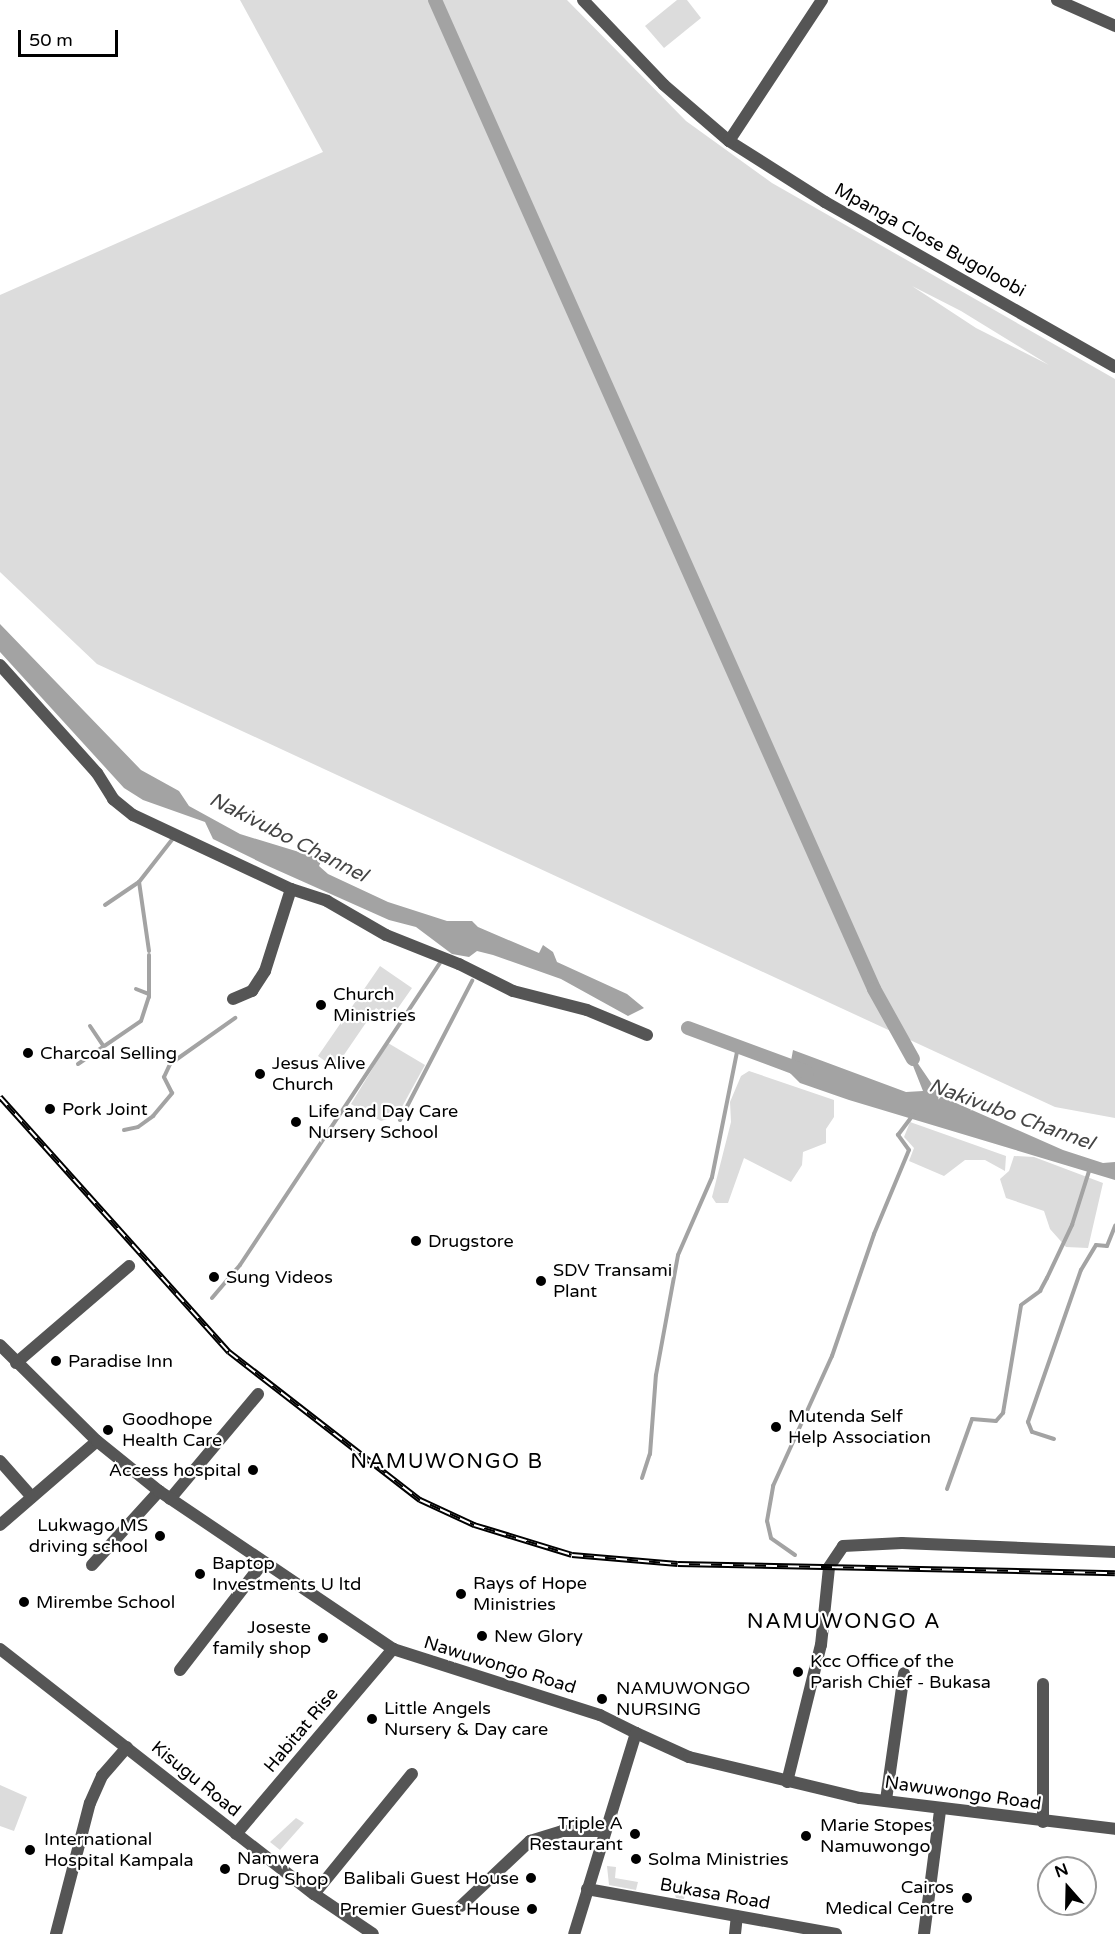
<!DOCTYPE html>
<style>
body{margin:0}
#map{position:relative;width:1115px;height:1934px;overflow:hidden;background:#fff;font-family:"Varela Round",sans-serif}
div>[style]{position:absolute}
.green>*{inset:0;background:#dcdcdc}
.water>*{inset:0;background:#a3a3a3}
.stream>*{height:4px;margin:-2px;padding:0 2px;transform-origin:2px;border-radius:2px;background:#a3a3a3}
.canal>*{height:14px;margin:-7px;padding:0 7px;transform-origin:7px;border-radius:7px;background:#a3a3a3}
.minor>*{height:12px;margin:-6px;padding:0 6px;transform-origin:6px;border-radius:6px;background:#555}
.tertiary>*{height:12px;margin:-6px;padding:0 6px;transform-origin:6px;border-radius:6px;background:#555}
.rail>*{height:6px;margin-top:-3px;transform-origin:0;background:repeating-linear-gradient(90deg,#fff 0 11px,#000 0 22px);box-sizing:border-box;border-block:2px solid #000}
.dots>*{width:16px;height:16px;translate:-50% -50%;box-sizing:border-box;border:3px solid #fff;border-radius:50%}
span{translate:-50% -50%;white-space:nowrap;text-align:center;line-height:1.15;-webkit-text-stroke:4.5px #fff;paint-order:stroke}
.street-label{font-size:18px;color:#000}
.poi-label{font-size:18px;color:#000}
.left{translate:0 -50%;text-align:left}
.right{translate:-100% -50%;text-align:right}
.water-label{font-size:20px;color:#444;font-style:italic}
.quarter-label{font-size:21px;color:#000;letter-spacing:1.5px}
.north{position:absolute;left:1037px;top:1856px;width:60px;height:60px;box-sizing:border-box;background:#fff;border:2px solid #999;border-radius:50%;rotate:340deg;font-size:16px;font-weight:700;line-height:24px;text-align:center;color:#000}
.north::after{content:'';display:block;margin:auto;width:21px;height:27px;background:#000;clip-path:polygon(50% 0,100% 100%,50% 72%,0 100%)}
.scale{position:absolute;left:18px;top:30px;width:100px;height:27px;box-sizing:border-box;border:3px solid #000;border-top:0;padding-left:8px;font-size:18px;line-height:21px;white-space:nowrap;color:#000;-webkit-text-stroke:4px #fff;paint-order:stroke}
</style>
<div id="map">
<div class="green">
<div style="clip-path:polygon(evenodd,240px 0,567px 0,686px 121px,772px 183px,1115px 379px,1115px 1118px,1055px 1107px,97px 664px,0 572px,0 295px,323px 152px,240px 0,912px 286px,961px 311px,1049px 365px,976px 328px,912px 286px)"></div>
<div style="clip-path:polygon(677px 0,687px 0,701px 18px,664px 48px,645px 26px)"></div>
<div style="clip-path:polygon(380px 966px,412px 988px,391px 1018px,376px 1008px,335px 1068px,318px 1056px)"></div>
<div style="clip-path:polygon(388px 1043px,425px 1065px,397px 1116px,381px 1121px,351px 1104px)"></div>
<div style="clip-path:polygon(749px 1071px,834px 1100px,834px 1117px,826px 1129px,826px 1143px,803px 1152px,802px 1165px,791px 1182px,744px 1158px,728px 1203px,716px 1203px,712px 1197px,731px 1122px,730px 1102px,741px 1076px)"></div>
<div style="clip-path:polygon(910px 1122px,1006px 1156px,1005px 1171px,985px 1160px,965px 1160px,944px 1176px,909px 1161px,914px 1148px,904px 1137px)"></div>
<div style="clip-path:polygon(1014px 1156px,1034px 1157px,1103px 1183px,1088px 1248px,1066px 1247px,1050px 1229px,1044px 1211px,1006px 1198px,1000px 1179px,1009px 1171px)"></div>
<div style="clip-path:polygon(0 1785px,27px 1797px,14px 1831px,0 1826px)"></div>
<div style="clip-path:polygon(296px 1818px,304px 1823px,280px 1850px,270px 1842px)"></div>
<div style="clip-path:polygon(607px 1866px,616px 1867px,615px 1878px,638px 1882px,636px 1890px,609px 1885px)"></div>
<div style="clip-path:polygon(687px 1879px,684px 1899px,676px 1898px,673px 1889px)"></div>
</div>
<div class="water">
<div style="clip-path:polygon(0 624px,141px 770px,179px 791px,189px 806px,240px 834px,322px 859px,319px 866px,328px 874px,388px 902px,447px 921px,472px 921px,478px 927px,539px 953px,543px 945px,553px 952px,557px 962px,627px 994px,644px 1008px,628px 1016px,561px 979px,493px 955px,477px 951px,469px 957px,452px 954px,416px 927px,389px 920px,268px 866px,213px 839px,205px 822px,143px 800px,124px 788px,0 652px)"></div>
<div style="clip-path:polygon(904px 1043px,940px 1096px,1063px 1150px,1103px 1163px,1115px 1162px,1115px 1180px,849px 1100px,800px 1083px,789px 1072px,793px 1050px,906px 1092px,923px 1091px)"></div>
</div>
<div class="stream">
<div style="left:105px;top:905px;width:41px;rotate:-34.1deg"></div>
<div style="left:149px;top:951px;width:70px;rotate:-98.2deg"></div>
<div style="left:139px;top:882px;width:58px;rotate:-52deg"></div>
<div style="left:136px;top:989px;width:14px;rotate:21deg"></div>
<div style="left:90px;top:1026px;width:23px;rotate:56deg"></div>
<div style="left:78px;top:1064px;width:76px;rotate:-34.3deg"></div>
<div style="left:141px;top:1021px;width:25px;rotate:-72deg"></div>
<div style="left:149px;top:997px;width:42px;rotate:-90deg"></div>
<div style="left:400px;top:1120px;width:157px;rotate:-62.6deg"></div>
<div style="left:124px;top:1130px;width:14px;rotate:-12deg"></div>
<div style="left:138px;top:1127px;width:19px;rotate:-36deg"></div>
<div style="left:153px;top:1116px;width:30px;rotate:-50deg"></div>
<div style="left:172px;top:1093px;width:18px;rotate:-117deg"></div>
<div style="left:164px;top:1077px;width:14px;rotate:-65deg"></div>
<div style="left:170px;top:1064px;width:80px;rotate:-35.3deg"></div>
<div style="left:212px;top:1298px;width:43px;rotate:-49.7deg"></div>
<div style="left:240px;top:1265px;width:362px;rotate:-56.5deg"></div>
<div style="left:1054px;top:1439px;width:23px;rotate:-162deg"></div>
<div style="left:1032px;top:1432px;width:11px;rotate:-112deg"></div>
<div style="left:1028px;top:1422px;width:161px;rotate:-70.8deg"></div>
<div style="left:1081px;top:1270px;width:29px;rotate:-59deg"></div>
<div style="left:1096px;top:1245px;width:11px;rotate:5deg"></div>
<div style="left:1107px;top:1246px;width:22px;rotate:-68deg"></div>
<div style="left:642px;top:1478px;width:25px;rotate:-72deg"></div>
<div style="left:650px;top:1454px;width:79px;rotate:-85.7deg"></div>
<div style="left:656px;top:1375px;width:122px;rotate:-79.6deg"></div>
<div style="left:678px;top:1255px;width:85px;rotate:-66.4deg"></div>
<div style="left:712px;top:1177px;width:133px;rotate:-78.7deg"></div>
<div style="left:947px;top:1489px;width:74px;rotate:-70.3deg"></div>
<div style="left:972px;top:1419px;width:24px;rotate:5deg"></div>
<div style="left:996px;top:1421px;width:11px;rotate:-49deg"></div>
<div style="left:1003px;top:1413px;width:109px;rotate:-80.5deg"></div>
<div style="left:1021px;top:1305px;width:24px;rotate:-36deg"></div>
<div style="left:1040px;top:1291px;width:15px;rotate:-62deg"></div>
<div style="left:1047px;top:1278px;width:59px;rotate:-64.7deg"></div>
<div style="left:1072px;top:1225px;width:60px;rotate:-72.5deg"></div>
<div style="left:795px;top:1555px;width:29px;rotate:-145deg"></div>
<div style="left:771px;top:1538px;width:17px;rotate:-103deg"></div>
<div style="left:767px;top:1521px;width:36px;rotate:-80deg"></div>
<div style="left:773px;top:1486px;width:143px;rotate:-65.6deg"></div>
<div style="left:832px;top:1356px;width:129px;rotate:-71deg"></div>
<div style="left:874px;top:1234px;width:91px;rotate:-67.4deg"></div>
<div style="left:909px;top:1150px;width:19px;rotate:-126deg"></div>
<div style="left:898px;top:1135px;width:25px;rotate:-53deg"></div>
</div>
<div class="canal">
<div style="left:435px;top:0;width:1082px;rotate:66.06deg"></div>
<div style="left:874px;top:989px;width:80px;rotate:60.9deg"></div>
<div style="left:688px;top:1028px;width:127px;rotate:20.3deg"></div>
</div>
<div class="minor">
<div style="left:583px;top:0;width:117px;rotate:46.4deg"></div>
<div style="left:664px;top:85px;width:86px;rotate:40.7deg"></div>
<div style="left:729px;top:141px;width:114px;rotate:32.4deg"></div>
<div style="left:825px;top:202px;width:334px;rotate:29.6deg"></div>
<div style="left:729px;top:141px;width:169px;rotate:-56.6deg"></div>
<div style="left:0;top:665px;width:145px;rotate:48.1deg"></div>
<div style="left:97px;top:773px;width:31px;rotate:58deg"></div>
<div style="left:113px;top:799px;width:26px;rotate:39deg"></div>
<div style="left:133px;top:815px;width:174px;rotate:25.1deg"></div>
<div style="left:291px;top:889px;width:38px;rotate:18deg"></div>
<div style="left:327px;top:901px;width:68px;rotate:30deg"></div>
<div style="left:386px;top:935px;width:79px;rotate:21.7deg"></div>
<div style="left:459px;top:964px;width:60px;rotate:26.6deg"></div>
<div style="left:513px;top:991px;width:76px;rotate:14.4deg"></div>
<div style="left:587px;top:1010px;width:65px;rotate:22.6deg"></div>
<div style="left:233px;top:999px;width:21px;rotate:-23deg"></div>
<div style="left:252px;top:991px;width:24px;rotate:-57deg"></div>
<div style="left:265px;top:971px;width:86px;rotate:-72.4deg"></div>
<div style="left:16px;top:1363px;width:149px;rotate:-40.6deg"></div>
<div style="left:0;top:1461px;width:48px;rotate:48.4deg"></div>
<div style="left:170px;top:1499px;width:137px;rotate:-50deg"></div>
<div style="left:0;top:1525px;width:128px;rotate:-40.9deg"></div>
<div style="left:92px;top:1565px;width:100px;rotate:-47.8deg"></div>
<div style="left:180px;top:1670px;width:134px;rotate:-52.3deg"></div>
<div style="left:1043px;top:1684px;width:138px;rotate:90deg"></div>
<div style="left:636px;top:1733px;width:58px;rotate:24.4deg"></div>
<div style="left:689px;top:1757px;width:176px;rotate:13.5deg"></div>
<div style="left:860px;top:1798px;width:257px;rotate:6.9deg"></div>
<div style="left:787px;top:1782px;width:141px;rotate:-76.1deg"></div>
<div style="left:821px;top:1645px;width:78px;rotate:-84.1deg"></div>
<div style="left:829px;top:1567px;width:25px;rotate:-56deg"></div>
<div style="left:843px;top:1546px;width:59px;rotate:-2.9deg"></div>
<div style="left:902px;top:1543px;width:213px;rotate:2.4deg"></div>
<div style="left:886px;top:1800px;width:128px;rotate:-81.9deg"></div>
<div style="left:236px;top:1834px;width:243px;rotate:-49.7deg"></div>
<div style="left:314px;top:1894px;width:155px;rotate:-50.8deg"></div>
<div style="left:461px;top:1906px;width:95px;rotate:-43.3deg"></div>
<div style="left:530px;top:1841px;width:34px;rotate:-17deg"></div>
<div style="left:562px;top:1831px;width:41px"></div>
<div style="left:735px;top:1934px;width:18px;rotate:-84deg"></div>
<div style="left:924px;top:1934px;width:125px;rotate:-82.6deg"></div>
</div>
<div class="tertiary">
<div style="left:1057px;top:0;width:64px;rotate:24.1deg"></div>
<div style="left:0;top:1345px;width:136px;rotate:44.7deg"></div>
<div style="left:97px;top:1441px;width:80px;rotate:38.9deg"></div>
<div style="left:159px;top:1491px;width:282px;rotate:34deg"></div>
<div style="left:393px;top:1649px;width:217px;rotate:17.7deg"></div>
<div style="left:600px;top:1715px;width:40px;rotate:26.6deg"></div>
<div style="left:636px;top:1733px;width:210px;rotate:107.1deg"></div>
<div style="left:0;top:1649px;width:398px;rotate:38deg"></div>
<div style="left:314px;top:1894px;width:71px;rotate:34.1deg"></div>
<div style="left:587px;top:1889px;width:253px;rotate:10.2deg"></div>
<div style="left:56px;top:1934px;width:135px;rotate:-75.5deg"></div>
<div style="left:90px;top:1803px;width:30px;rotate:-66deg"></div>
<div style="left:102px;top:1776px;width:38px;rotate:-49deg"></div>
</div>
<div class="rail">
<div style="left:0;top:1097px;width:343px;rotate:48.1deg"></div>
<div style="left:229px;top:1352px;width:242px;rotate:37.8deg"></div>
<div style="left:420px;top:1500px;width:60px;rotate:24.8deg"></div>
<div style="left:474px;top:1525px;width:102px;rotate:17deg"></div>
<div style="left:572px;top:1555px;width:106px;rotate:4.9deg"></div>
<div style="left:678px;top:1564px;width:437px;rotate:1.2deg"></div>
</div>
<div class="dots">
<div style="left:321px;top:1005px;background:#000"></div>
<div style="left:28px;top:1053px;background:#000"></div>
<div style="left:260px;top:1074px;background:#000"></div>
<div style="left:50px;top:1109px;background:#000"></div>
<div style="left:296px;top:1122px;background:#000"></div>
<div style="left:416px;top:1241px;background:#000"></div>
<div style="left:214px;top:1277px;background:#000"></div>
<div style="left:541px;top:1281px;background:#000"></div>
<div style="left:56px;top:1361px;background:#000"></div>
<div style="left:776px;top:1427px;background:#000"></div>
<div style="left:108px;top:1430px;background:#000"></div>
<div style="left:253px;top:1470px;background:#000"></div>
<div style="left:160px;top:1536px;background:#000"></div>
<div style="left:200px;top:1574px;background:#000"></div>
<div style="left:461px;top:1594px;background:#000"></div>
<div style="left:24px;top:1602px;background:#000"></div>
<div style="left:482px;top:1636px;background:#000"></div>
<div style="left:323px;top:1638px;background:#000"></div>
<div style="left:798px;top:1672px;background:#000"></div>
<div style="left:602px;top:1699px;background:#000"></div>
<div style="left:372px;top:1719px;background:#000"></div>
<div style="left:635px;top:1834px;background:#000"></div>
<div style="left:806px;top:1836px;background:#000"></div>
<div style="left:30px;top:1850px;background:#000"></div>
<div style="left:636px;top:1859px;background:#000"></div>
<div style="left:225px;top:1869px;background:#000"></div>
<div style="left:531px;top:1878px;background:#000"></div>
<div style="left:967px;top:1898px;background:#000"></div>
<div style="left:532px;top:1909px;background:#000"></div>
</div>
<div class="street-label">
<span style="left:930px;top:240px;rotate:29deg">Mpanga Close Bugoloobi</span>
<span style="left:500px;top:1665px;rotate:17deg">Nawuwongo Road</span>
<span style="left:301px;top:1730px;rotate:-50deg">Habitat Rise</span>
<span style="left:196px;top:1779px;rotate:39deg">Kisugu Road</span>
<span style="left:963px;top:1793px;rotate:8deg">Nawuwongo Road</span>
<span style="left:715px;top:1894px;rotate:10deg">Bukasa Road</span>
</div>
<div class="poi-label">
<span class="left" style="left:333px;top:1005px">Church<br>Ministries</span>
<span class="left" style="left:40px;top:1053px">Charcoal Selling</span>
<span class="left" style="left:272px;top:1074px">Jesus Alive<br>Church</span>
<span class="left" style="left:62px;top:1109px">Pork Joint</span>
<span class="left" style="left:308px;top:1122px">Life and Day Care<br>Nursery School</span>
<span class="left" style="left:428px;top:1241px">Drugstore</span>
<span class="left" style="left:553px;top:1281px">SDV Transami<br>Plant</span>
<span class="left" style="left:226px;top:1277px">Sung Videos</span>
<span class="left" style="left:68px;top:1361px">Paradise Inn</span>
<span class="left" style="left:788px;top:1427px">Mutenda Self<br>Help Association</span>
<span class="left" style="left:122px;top:1430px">Goodhope<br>Health Care</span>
<span class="right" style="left:241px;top:1470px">Access hospital</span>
<span class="right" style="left:148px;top:1536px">Lukwago MS<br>driving school</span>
<span class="left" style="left:212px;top:1574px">Baptop<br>Investments U ltd</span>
<span class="left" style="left:473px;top:1594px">Rays of Hope<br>Ministries</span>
<span class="left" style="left:36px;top:1602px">Mirembe School</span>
<span class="right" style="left:311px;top:1638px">Joseste<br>family shop</span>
<span class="left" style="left:494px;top:1636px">New Glory</span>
<span class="left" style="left:810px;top:1672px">Kcc Office of the<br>Parish Chief - Bukasa</span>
<span class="left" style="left:616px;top:1699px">NAMUWONGO<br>NURSING</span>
<span class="left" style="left:384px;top:1719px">Little Angels<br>Nursery &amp; Day care</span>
<span class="right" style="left:623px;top:1834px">Triple A<br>Restaurant</span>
<span class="left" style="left:820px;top:1836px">Marie Stopes<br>Namuwongo</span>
<span class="left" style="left:44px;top:1850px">International<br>Hospital Kampala</span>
<span class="left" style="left:237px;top:1869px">Namwera<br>Drug Shop</span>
<span class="left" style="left:648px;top:1859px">Solma Ministries</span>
<span class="right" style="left:519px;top:1878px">Balibali Guest House</span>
<span class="right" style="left:954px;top:1898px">Cairos<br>Medical Centre</span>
<span class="right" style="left:520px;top:1909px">Premier Guest House</span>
</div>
<div class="water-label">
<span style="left:288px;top:838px;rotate:27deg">Nakivubo Channel</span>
<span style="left:1011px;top:1115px;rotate:20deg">Nakivubo Channel</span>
</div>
<div class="quarter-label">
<span style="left:447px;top:1462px">NAMUWONGO B</span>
<span style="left:844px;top:1622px">NAMUWONGO A</span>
</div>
<div class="north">N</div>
<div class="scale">50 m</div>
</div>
